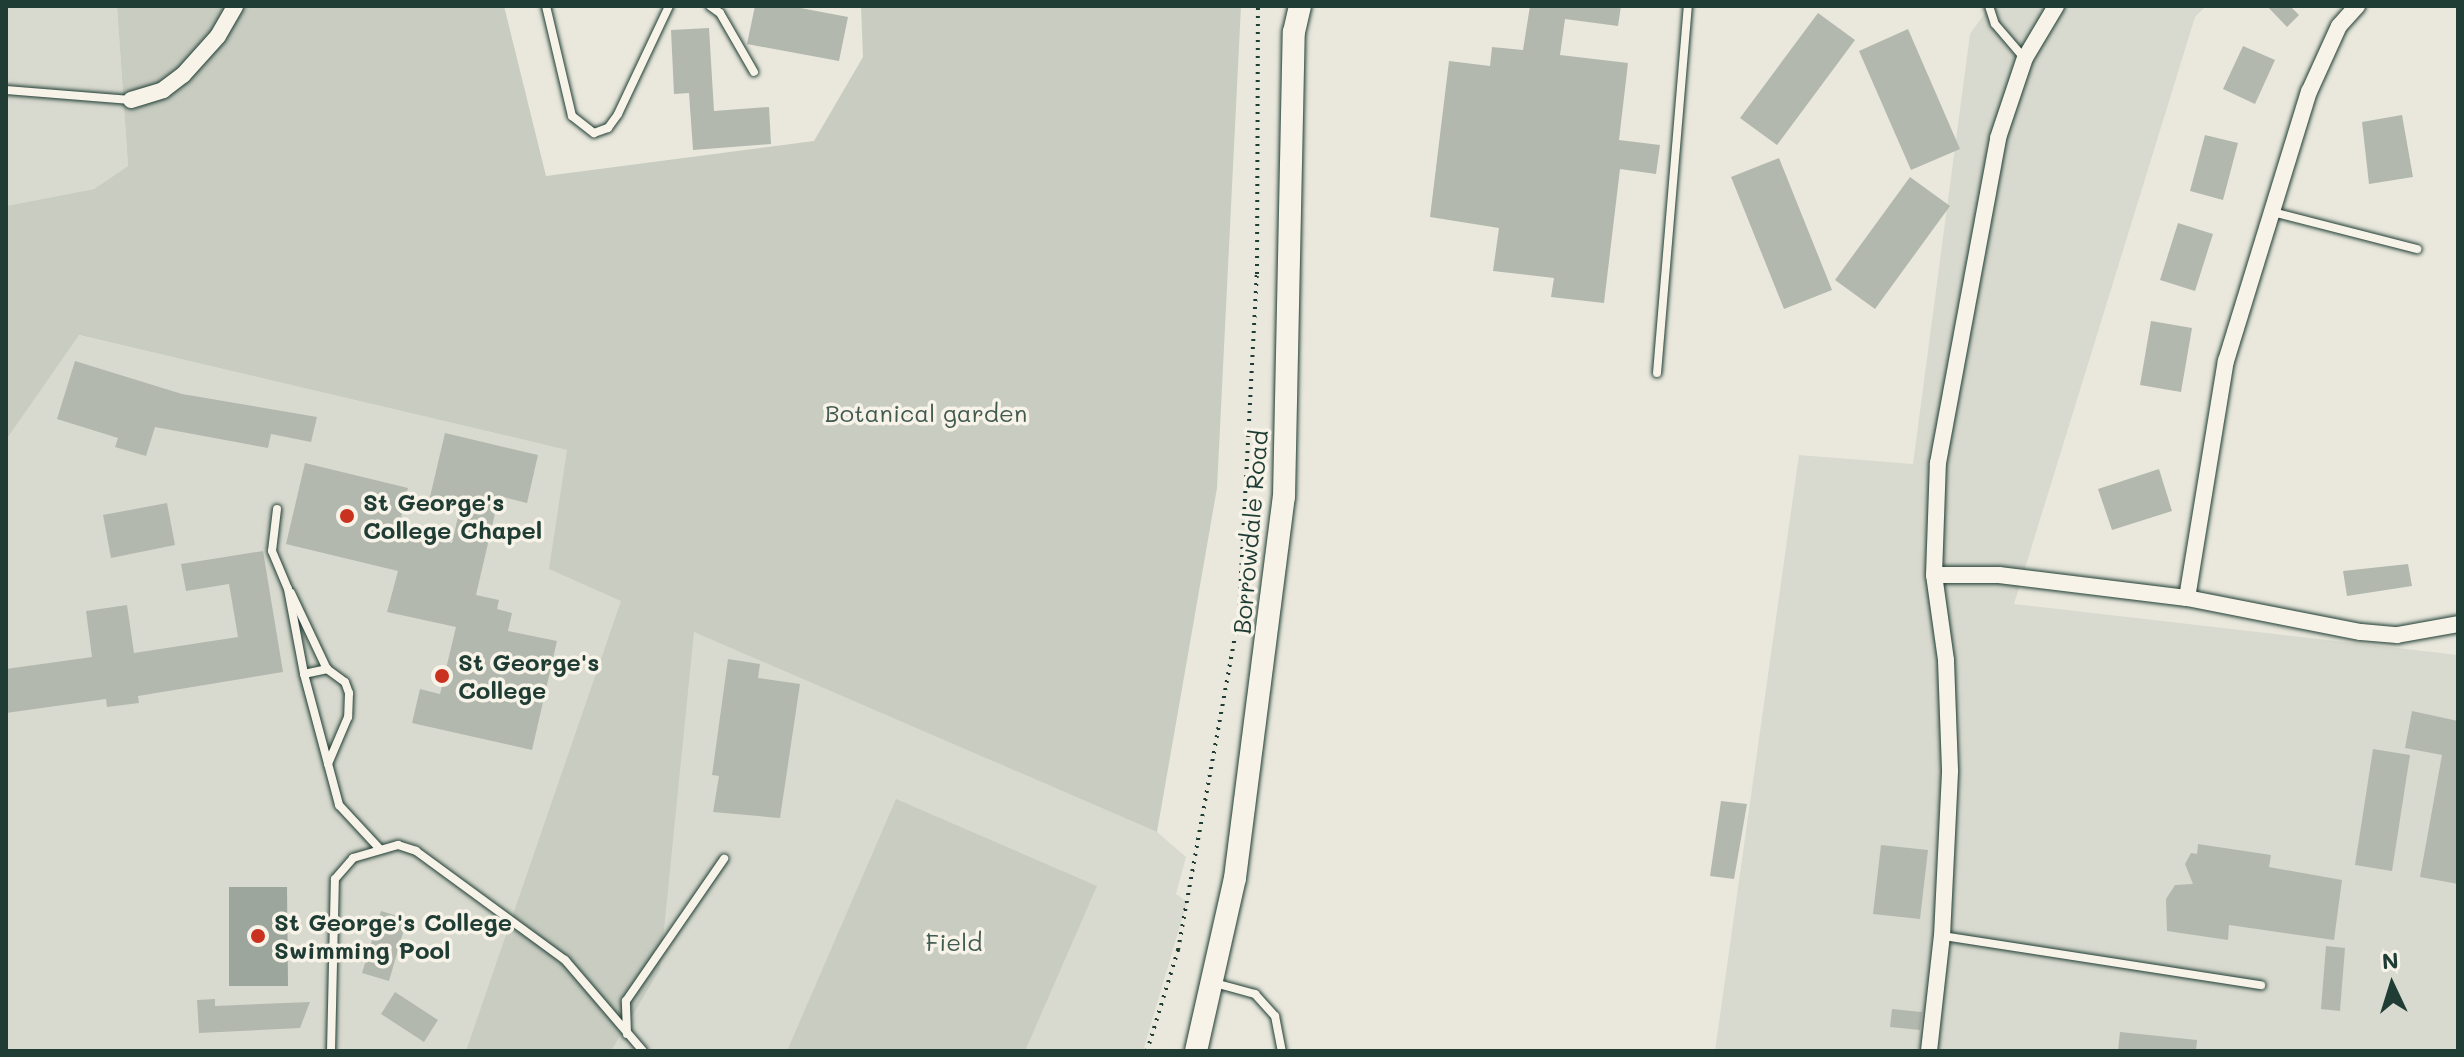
<!DOCTYPE html>
<style>
body{margin:0}
#map{position:relative;width:2464px;height:1057px;overflow:hidden;background:#eae8dd;font-family:Mali,sans-serif}
div>[style]{position:absolute}
.built>*{inset:0;background:#d9dacf}
.green>*{inset:0;background:#c8ccc1}
.water>*{inset:0;background:#9ca69c}
.building>*{inset:0;background:#b2b8ae}
.path>*{height:4px;margin-top:-2px;transform-origin:0;background:repeating-linear-gradient(90deg,#1f3d34 0 2px,transparent 0 8px)}
.roads{filter:drop-shadow(0 0 2px #1f3d34) drop-shadow(0 0 2px #1f3d34)}
.service>*{height:8px;margin:-4px;padding:0 4px;transform-origin:4px;border-radius:4px;background:#f7f3e8}
.minor>*{height:16px;margin:-8px;padding:0 8px;transform-origin:8px;border-radius:8px;background:#f7f3e8}
.secondary>*{height:22px;margin:-11px;padding:0 11px;transform-origin:11px;border-radius:11px;background:#f7f3e8}
.dots>*{width:22px;height:22px;translate:-50% -50%;box-sizing:border-box;border:4px solid #f7f3e8;border-radius:50%}
span{translate:-50% -50%;white-space:nowrap;text-align:center;line-height:1.15;-webkit-text-stroke:7px #f7f3e8;paint-order:stroke}
.park-label{font-size:24px;color:#415a50}
.poi-label{font-size:24px;color:#1f3d34;font-weight:700}
.left{translate:0 -50%;text-align:left}
.street-label{font-size:24px;color:#1f3d34}
.frame{position:absolute;inset:0;border:8px solid #1f3d34;pointer-events:none}
.north{position:absolute;left:2352px;top:945px;width:80px;height:80px;-webkit-text-stroke:6px #f7f3e8;paint-order:stroke;rotate:356deg;font-size:22px;font-weight:700;line-height:32px;text-align:center;color:#1f3d34}
.north::after{content:'';display:block;margin:auto;width:28px;height:36px;background:#1f3d34;clip-path:polygon(50% 0,100% 100%,50% 72%,0 100%)}
</style>
<div id="map">
<div class="built">
<div style="clip-path:polygon(6px 6px,117px 6px,128px 166px,94px 189px,6px 206px)"></div>
<div style="clip-path:polygon(1990px 6px,2206px 6px,2195px 17px,2014px 604px,2458px 655px,2458px 1051px,1715px 1051px,1799px 455px,1913px 464px,1970px 34px)"></div>
<div style="clip-path:polygon(78px 335px,568px 450px,995px 762px,1157px 832px,1186px 857px,1176px 894px,1187px 902px,1143px 1051px,6px 1051px,6px 440px)"></div>
</div>
<div class="green">
<div style="clip-path:polygon(117px 6px,504px 6px,546px 176px,814px 141px,863px 57px,861px 6px,1241px 6px,1217px 488px,1157px 832px,694px 632px,660px 969px,611px 1051px,466px 1051px,621px 601px,549px 569px,567px 450px,79px 335px,6px 440px,6px 206px,94px 189px,128px 166px)"></div>
<div style="clip-path:polygon(896px 799px,1097px 886px,1025px 1051px,787px 1051px)"></div>
</div>
<div class="water">
<div style="clip-path:polygon(229px 887px,287px 887px,288px 986px,229px 986px)"></div>
</div>
<div class="building">
<div style="clip-path:polygon(755px 6px,790px 6px,848px 17px,839px 61px,747px 44px)"></div>
<div style="clip-path:polygon(1530px 6px,1621px 6px,1618px 26px,1565px 19px,1560px 55px,1628px 63px,1619px 140px,1660px 145px,1656px 174px,1620px 169px,1604px 303px,1551px 297px,1554px 278px,1493px 271px,1499px 228px,1430px 217px,1449px 61px,1490px 66px,1492px 47px,1523px 50px)"></div>
<div style="clip-path:polygon(2267px 6px,2290px 6px,2299px 15px,2287px 27px)"></div>
<div style="clip-path:polygon(1818px 13px,1855px 40px,1777px 145px,1740px 118px)"></div>
<div style="clip-path:polygon(709px 28px,714px 111px,769px 107px,771px 144px,693px 150px,689px 93px,674px 94px,671px 30px)"></div>
<div style="clip-path:polygon(1908px 29px,1960px 149px,1911px 170px,1859px 51px)"></div>
<div style="clip-path:polygon(2243px 46px,2275px 60px,2255px 104px,2223px 89px)"></div>
<div style="clip-path:polygon(2402px 115px,2413px 177px,2369px 184px,2362px 122px)"></div>
<div style="clip-path:polygon(2205px 135px,2238px 143px,2223px 200px,2190px 191px)"></div>
<div style="clip-path:polygon(1779px 158px,1832px 290px,1784px 309px,1731px 177px)"></div>
<div style="clip-path:polygon(1910px 177px,1950px 206px,1875px 309px,1835px 280px)"></div>
<div style="clip-path:polygon(2178px 223px,2213px 234px,2195px 291px,2160px 280px)"></div>
<div style="clip-path:polygon(2151px 321px,2192px 328px,2181px 392px,2140px 385px)"></div>
<div style="clip-path:polygon(75px 361px,182px 394px,317px 417px,311px 442px,271px 434px,268px 448px,155px 427px,146px 456px,115px 447px,118px 438px,57px 419px)"></div>
<div style="clip-path:polygon(445px 433px,538px 455px,527px 503px,499px 496px,476px 595px,499px 600px,497px 609px,512px 613px,508px 631px,557px 641px,532px 750px,412px 723px,420px 689px,440px 694px,456px 627px,387px 612px,398px 571px,286px 544px,305px 463px,408px 488px,398px 530px,452px 543px,460px 508px,429px 501px)"></div>
<div style="clip-path:polygon(2159px 469px,2172px 511px,2112px 530px,2098px 489px)"></div>
<div style="clip-path:polygon(167px 503px,175px 545px,111px 558px,103px 515px)"></div>
<div style="clip-path:polygon(263px 551px,283px 672px,138px 696px,139px 703px,107px 707px,106px 699px,6px 713px,6px 669px,92px 657px,86px 611px,127px 605px,134px 653px,238px 637px,229px 584px,186px 591px,181px 564px)"></div>
<div style="clip-path:polygon(2408px 564px,2412px 586px,2347px 596px,2343px 571px)"></div>
<div style="clip-path:polygon(728px 659px,760px 664px,758px 678px,800px 684px,780px 818px,713px 812px,719px 776px,712px 775px)"></div>
<div style="clip-path:polygon(2412px 711px,2458px 721px,2458px 884px,2420px 877px,2442px 755px,2405px 748px)"></div>
<div style="clip-path:polygon(2373px 749px,2410px 755px,2392px 871px,2355px 865px)"></div>
<div style="clip-path:polygon(1721px 801px,1747px 804px,1734px 879px,1710px 876px)"></div>
<div style="clip-path:polygon(2198px 844px,2271px 855px,2269px 867px,2342px 880px,2334px 940px,2229px 925px,2228px 940px,2167px 931px,2166px 899px,2175px 885px,2193px 884px,2185px 864px,2191px 853px,2197px 854px)"></div>
<div style="clip-path:polygon(1881px 845px,1928px 850px,1920px 919px,1873px 914px)"></div>
<div style="clip-path:polygon(381px 911px,407px 919px,389px 981px,362px 973px)"></div>
<div style="clip-path:polygon(2326px 946px,2345px 948px,2340px 1011px,2321px 1009px)"></div>
<div style="clip-path:polygon(395px 992px,438px 1020px,424px 1042px,381px 1014px)"></div>
<div style="clip-path:polygon(215px 999px,215px 1006px,310px 1002px,300px 1028px,199px 1033px,197px 1000px)"></div>
<div style="clip-path:polygon(1892px 1009px,1922px 1012px,1920px 1030px,1890px 1027px)"></div>
<div style="clip-path:polygon(2120px 1032px,2197px 1040px,2196px 1051px,2118px 1051px)"></div>
</div>
<div class="path">
<div style="left:1147px;top:1051px;width:106px;rotate:-72.9deg"></div>
<div style="left:1178px;top:950px;width:342px;rotate:-79.7deg"></div>
<div style="left:1239px;top:613px;width:339px;rotate:-87deg"></div>
<div style="left:1257px;top:274px;width:268px;rotate:-89.8deg"></div>
</div>
<div class="roads">
<div class="service">
<div style="left:546px;top:6px;width:113px;rotate:76.7deg"></div>
<div style="left:572px;top:116px;width:28px;rotate:38deg"></div>
<div style="left:594px;top:133px;width:15px;rotate:-20deg"></div>
<div style="left:608px;top:128px;width:17px;rotate:-54deg"></div>
<div style="left:618px;top:114px;width:119px;rotate:-64.7deg"></div>
<div style="left:710px;top:6px;width:12px;rotate:35deg"></div>
<div style="left:720px;top:13px;width:68px;rotate:60deg"></div>
<div style="left:1989px;top:6px;width:19px;rotate:72deg"></div>
<div style="left:1995px;top:24px;width:45px;rotate:49.5deg"></div>
<div style="left:6px;top:90px;width:125px;rotate:4.6deg"></div>
<div style="left:2273px;top:212px;width:149px;rotate:14.4deg"></div>
<div style="left:1657px;top:373px;width:368px;rotate:-85.2deg"></div>
<div style="left:277px;top:509px;width:42px;rotate:96.8deg"></div>
<div style="left:272px;top:551px;width:41px;rotate:67.2deg"></div>
<div style="left:288px;top:589px;width:86px;rotate:79.3deg"></div>
<div style="left:304px;top:674px;width:136px;rotate:75deg"></div>
<div style="left:339px;top:805px;width:59px;rotate:47.1deg"></div>
<div style="left:291px;top:593px;width:84px;rotate:64.7deg"></div>
<div style="left:327px;top:669px;width:22px;rotate:36deg"></div>
<div style="left:345px;top:682px;width:12px;rotate:70deg"></div>
<div style="left:349px;top:693px;width:24px;rotate:92deg"></div>
<div style="left:348px;top:717px;width:51px;rotate:113.1deg"></div>
<div style="left:304px;top:674px;width:24px;rotate:-12deg"></div>
<div style="left:1943px;top:936px;width:322px;rotate:8.8deg"></div>
<div style="left:1211px;top:982px;width:46px;rotate:15.3deg"></div>
<div style="left:1255px;top:994px;width:30px;rotate:48deg"></div>
<div style="left:1275px;top:1016px;width:36px;rotate:79deg"></div>
<div style="left:627px;top:1034px;width:33px;rotate:-92deg"></div>
<div style="left:626px;top:1001px;width:173px;rotate:-55.4deg"></div>
<div style="left:331px;top:1051px;width:172px;rotate:-88.7deg"></div>
<div style="left:335px;top:879px;width:28px;rotate:-49deg"></div>
<div style="left:353px;top:858px;width:47px;rotate:-16.1deg"></div>
<div style="left:398px;top:845px;width:19px;rotate:18deg"></div>
<div style="left:416px;top:851px;width:185px;rotate:36.2deg"></div>
<div style="left:565px;top:960px;width:120px;rotate:49.4deg"></div>
</div>
<div class="minor">
<div style="left:131px;top:100px;width:34px;rotate:-17deg"></div>
<div style="left:163px;top:90px;width:25px;rotate:-37deg"></div>
<div style="left:183px;top:75px;width:52px;rotate:-48.1deg"></div>
<div style="left:218px;top:36px;width:34px;rotate:-60deg"></div>
<div style="left:1934px;top:575px;width:65px"></div>
<div style="left:1999px;top:575px;width:189px;rotate:7deg"></div>
<div style="left:2187px;top:598px;width:177px;rotate:11.1deg"></div>
<div style="left:2361px;top:632px;width:36px;rotate:5deg"></div>
<div style="left:2397px;top:635px;width:62px;rotate:-10.2deg"></div>
<div style="left:2187px;top:598px;width:240px;rotate:-80.7deg"></div>
<div style="left:2226px;top:361px;width:282px;rotate:-72.9deg"></div>
<div style="left:2309px;top:92px;width:72px;rotate:-65.6deg"></div>
<div style="left:2339px;top:26px;width:27px;rotate:-48deg"></div>
<div style="left:1929px;top:1051px;width:116px;rotate:-83.6deg"></div>
<div style="left:1942px;top:936px;width:166px;rotate:-87.2deg"></div>
<div style="left:1950px;top:770px;width:110px;rotate:-92.1deg"></div>
<div style="left:1946px;top:660px;width:86px;rotate:-98deg"></div>
<div style="left:1934px;top:575px;width:112px;rotate:-88deg"></div>
<div style="left:1938px;top:463px;width:330px;rotate:-79.5deg"></div>
<div style="left:1998px;top:138px;width:84px;rotate:-71.4deg"></div>
<div style="left:2025px;top:58px;width:61px;rotate:-59.2deg"></div>
</div>
<div class="secondary">
<div style="left:1196px;top:1051px;width:177px;rotate:-77.3deg"></div>
<div style="left:1235px;top:878px;width:384px;rotate:-82.7deg"></div>
<div style="left:1284px;top:497px;width:465px;rotate:-88.8deg"></div>
<div style="left:1294px;top:32px;width:27px;rotate:-77deg"></div>
</div>
</div>
<div class="dots">
<div style="left:347px;top:516px;background:#c8321e"></div>
<div style="left:442px;top:676px;background:#c8321e"></div>
<div style="left:258px;top:936px;background:#c8321e"></div>
</div>
<div class="park-label">
<span style="left:926px;top:413px">Botanical garden</span>
<span style="left:954px;top:942px">Field</span>
</div>
<div class="poi-label">
<span class="left" style="left:363px;top:516px">St George's<br>College Chapel</span>
<span class="left" style="left:458px;top:676px">St George's<br>College</span>
<span class="left" style="left:274px;top:936px">St George's College<br>Swimming Pool</span>
</div>
<div class="street-label">
<span style="left:1250px;top:532px;rotate:-85deg">Borrowdale Road</span>
</div>
<div class="frame"></div>
<div class="north">N</div>
</div>
